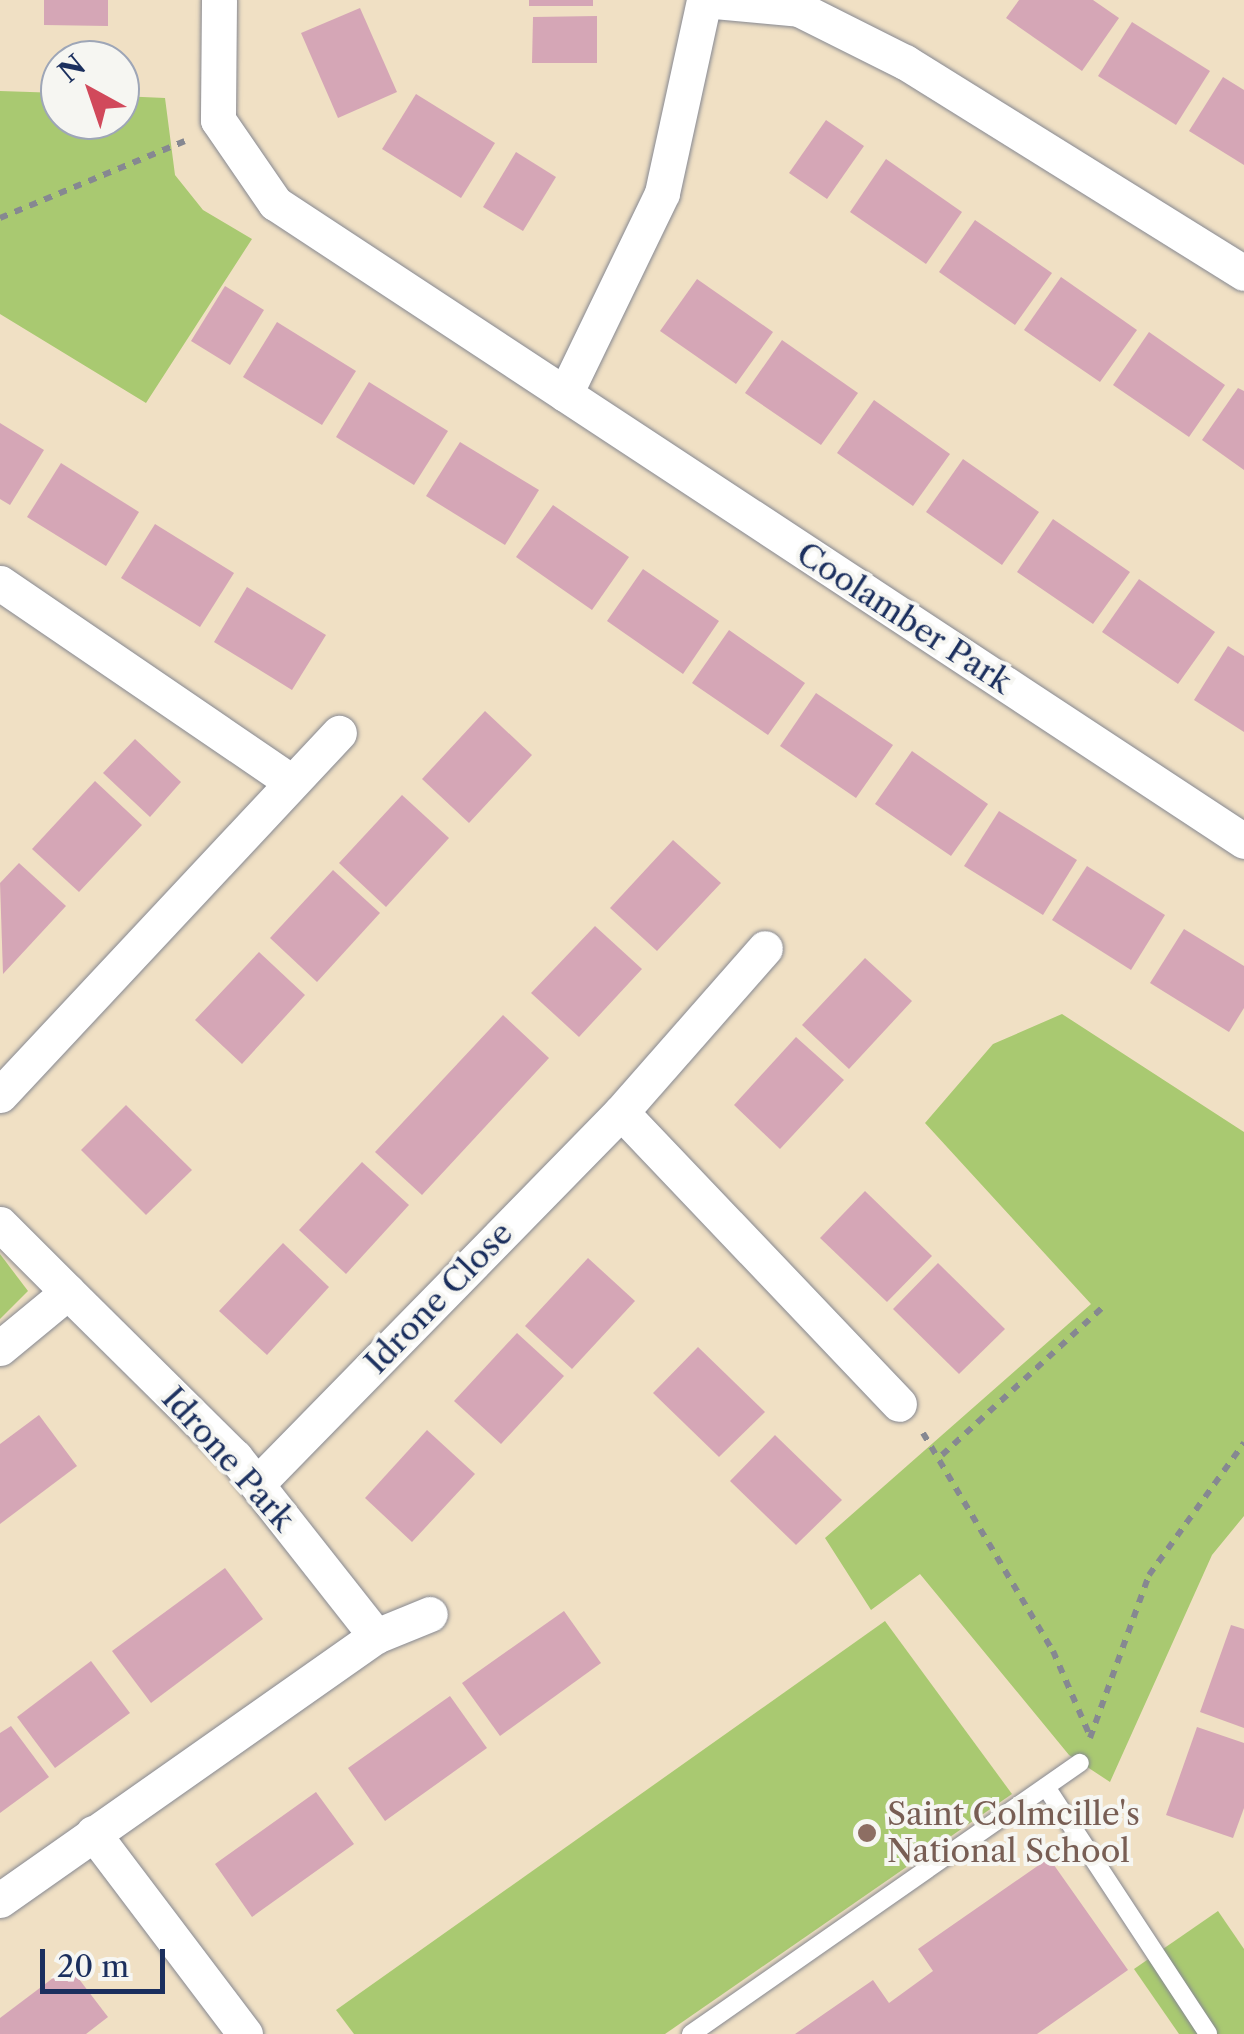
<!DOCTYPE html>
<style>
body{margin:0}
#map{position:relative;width:1244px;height:2034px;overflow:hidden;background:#f0e0c4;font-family:"Libre Caslon Text",serif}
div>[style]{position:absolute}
.green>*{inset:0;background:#a9c971}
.building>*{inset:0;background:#d5a6b6}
.path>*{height:6px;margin-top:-3px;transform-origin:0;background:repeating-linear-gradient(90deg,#868891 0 8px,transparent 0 16px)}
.roads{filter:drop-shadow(0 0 2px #868891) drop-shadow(0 0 2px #868891)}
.lane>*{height:18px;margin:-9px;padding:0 9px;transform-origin:9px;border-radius:9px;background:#fff}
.street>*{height:35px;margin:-17.5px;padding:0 17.5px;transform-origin:17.5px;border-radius:17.5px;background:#fff}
.dots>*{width:28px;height:28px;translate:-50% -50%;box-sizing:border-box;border:5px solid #f6f6f2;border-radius:50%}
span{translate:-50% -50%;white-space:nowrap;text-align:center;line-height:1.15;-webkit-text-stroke:8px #f6f6f2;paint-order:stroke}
.street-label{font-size:32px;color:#1b2f5e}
.education-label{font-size:32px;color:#785e54}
.left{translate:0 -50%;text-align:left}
.north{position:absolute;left:40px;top:40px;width:100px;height:100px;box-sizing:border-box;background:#f6f6f2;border:2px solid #9ea6b7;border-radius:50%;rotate:320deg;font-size:28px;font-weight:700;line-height:40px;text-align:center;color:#1b2f5e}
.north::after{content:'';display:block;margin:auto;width:35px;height:45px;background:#d1495b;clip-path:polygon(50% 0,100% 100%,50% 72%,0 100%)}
.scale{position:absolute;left:40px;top:1949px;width:125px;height:45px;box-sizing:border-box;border:5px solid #1b2f5e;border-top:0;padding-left:12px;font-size:30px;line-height:35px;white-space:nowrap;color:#1b2f5e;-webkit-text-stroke:8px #f6f6f2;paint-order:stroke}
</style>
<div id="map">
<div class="green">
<div style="clip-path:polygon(0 91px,60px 93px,60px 120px,120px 120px,120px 96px,165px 98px,175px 175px,203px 210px,252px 239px,146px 403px,0 314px)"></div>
<div style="clip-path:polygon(1062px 1014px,1244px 1132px,1244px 1516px,1212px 1555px,1110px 1782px,1069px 1755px,920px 1574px,871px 1610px,825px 1538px,1091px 1304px,925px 1123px,993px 1044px)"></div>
<div style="clip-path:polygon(0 1254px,28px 1291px,0 1319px)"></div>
<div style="clip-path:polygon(885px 1621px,1012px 1794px,665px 2034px,354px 2034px,336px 2010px)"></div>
<div style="clip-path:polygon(1218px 1911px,1244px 1949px,1244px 2034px,1179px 2034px,1134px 1969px)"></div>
</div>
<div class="building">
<div style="clip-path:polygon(44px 0,108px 0,108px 26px,44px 25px)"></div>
<div style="clip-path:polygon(529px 0,593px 0,593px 6px,529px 6px)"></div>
<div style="clip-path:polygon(1019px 0,1093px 0,1119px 18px,1082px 71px,1006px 18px)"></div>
<div style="clip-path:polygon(360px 8px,397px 92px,338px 118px,301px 33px)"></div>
<div style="clip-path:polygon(597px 16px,597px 63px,532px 63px,533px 17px)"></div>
<div style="clip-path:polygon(1132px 22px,1210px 71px,1176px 125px,1098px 76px)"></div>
<div style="clip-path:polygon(1223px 77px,1244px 90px,1244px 165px,1189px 131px)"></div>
<div style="clip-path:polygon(416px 94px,495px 143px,461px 198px,382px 149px)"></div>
<div style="clip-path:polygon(826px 120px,864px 146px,827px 199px,789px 173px)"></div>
<div style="clip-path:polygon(516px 152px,556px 177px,523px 231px,483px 207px)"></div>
<div style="clip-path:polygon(886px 159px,962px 212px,926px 264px,850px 212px)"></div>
<div style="clip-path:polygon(975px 220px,1052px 273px,1015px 325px,939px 272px)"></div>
<div style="clip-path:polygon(1061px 277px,1137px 330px,1100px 382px,1024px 330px)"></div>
<div style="clip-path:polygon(697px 279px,773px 332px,736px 384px,660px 331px)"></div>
<div style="clip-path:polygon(225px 286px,264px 310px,230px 365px,191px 341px)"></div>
<div style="clip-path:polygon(277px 322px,356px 371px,322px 425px,243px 377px)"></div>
<div style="clip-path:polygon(1149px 332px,1225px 385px,1189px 437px,1113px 385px)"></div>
<div style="clip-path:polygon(782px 340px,858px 393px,821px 445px,745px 393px)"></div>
<div style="clip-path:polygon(369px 382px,448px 431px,414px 485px,336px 437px)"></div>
<div style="clip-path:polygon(1238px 388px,1244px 391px,1244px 470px,1202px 440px)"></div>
<div style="clip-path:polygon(874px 400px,950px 454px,913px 506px,837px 453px)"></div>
<div style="clip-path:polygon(0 423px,44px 450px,10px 505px,0 499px)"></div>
<div style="clip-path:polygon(460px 442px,539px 490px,505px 545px,426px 496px)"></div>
<div style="clip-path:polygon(963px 459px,1039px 512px,1002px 565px,926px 512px)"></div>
<div style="clip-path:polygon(61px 463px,139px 512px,106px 566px,27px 517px)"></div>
<div style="clip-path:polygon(553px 505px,629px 557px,592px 610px,516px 557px)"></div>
<div style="clip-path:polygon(1053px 519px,1130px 572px,1093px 624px,1017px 572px)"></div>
<div style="clip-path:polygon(155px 524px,234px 573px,200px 627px,121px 578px)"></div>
<div style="clip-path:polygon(643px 569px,719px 621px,683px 674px,607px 621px)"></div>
<div style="clip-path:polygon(1139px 579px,1215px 632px,1178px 684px,1102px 632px)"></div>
<div style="clip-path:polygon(247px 587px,326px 635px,292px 690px,214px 642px)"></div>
<div style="clip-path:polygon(729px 630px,805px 683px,768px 735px,692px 683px)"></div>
<div style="clip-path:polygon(1228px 646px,1244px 656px,1244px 732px,1194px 700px)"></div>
<div style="clip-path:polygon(816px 693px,893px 745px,856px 798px,780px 746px)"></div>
<div style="clip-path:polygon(485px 711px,532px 755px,469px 823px,422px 779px)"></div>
<div style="clip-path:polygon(135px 739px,181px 782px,150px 817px,103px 773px)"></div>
<div style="clip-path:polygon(912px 751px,988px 804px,951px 856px,875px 804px)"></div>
<div style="clip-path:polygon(95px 781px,142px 825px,79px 892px,32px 849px)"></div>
<div style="clip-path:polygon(402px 795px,449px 838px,386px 907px,339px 863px)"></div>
<div style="clip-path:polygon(999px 811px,1077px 860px,1043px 915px,964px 866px)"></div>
<div style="clip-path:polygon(673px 840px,721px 883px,657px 951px,610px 908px)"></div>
<div style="clip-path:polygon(19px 863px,66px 906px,3px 974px,0 883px)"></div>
<div style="clip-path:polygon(1087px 866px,1165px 915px,1131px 970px,1052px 920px)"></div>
<div style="clip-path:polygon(333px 870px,380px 913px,317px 982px,270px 938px)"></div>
<div style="clip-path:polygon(595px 926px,642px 969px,579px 1037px,531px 993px)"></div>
<div style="clip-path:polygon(1184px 929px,1244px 966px,1244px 1008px,1229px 1032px,1150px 983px)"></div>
<div style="clip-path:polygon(259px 952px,305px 995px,242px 1064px,195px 1020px)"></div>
<div style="clip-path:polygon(865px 958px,912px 1001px,849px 1069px,802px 1025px)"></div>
<div style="clip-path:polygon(503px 1015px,549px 1058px,422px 1195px,375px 1152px)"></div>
<div style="clip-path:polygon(796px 1037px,844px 1080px,780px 1149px,734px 1105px)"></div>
<div style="clip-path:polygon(126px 1105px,192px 1170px,146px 1215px,81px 1150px)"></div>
<div style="clip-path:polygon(362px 1162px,409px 1205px,346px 1274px,299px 1230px)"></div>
<div style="clip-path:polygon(865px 1191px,932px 1256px,887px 1302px,820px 1238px)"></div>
<div style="clip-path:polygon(283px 1243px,329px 1287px,267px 1355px,219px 1311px)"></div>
<div style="clip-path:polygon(588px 1258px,635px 1301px,572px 1369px,525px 1326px)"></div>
<div style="clip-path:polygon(938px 1263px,1005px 1329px,959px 1374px,893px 1309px)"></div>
<div style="clip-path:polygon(517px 1333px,564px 1376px,501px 1444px,454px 1401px)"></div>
<div style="clip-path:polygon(698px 1347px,765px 1412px,719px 1457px,653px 1393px)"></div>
<div style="clip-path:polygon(39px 1415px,77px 1466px,0 1524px,0 1444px)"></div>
<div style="clip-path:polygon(427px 1430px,475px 1474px,412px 1542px,365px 1498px)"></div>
<div style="clip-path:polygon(775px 1435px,842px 1500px,796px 1545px,730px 1481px)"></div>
<div style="clip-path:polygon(225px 1568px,263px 1619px,151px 1703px,112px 1651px)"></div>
<div style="clip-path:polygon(564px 1611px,601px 1663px,500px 1736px,462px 1683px)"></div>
<div style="clip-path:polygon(1231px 1625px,1244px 1629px,1244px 1728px,1200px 1712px)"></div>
<div style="clip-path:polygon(91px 1661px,130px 1713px,55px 1768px,17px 1717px)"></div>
<div style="clip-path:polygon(450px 1696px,487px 1748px,385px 1821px,348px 1768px)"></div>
<div style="clip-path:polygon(11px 1726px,49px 1777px,0 1813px,0 1733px)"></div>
<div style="clip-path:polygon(1197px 1727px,1244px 1743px,1244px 1808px,1233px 1838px,1166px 1815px)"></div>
<div style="clip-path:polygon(316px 1792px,354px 1844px,252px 1917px,215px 1864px)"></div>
<div style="clip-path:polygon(1049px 1858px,1128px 1970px,1037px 2034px,795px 2034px,873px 1980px,889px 2003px,933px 1971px,918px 1949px)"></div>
<div style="clip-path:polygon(69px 1966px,108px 2017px,86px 2034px,0 2034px,0 2018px)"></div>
</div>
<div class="path">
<div style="left:0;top:218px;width:200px;rotate:-22.6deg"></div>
<div style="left:923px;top:1433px;width:254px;rotate:59.2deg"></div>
<div style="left:1053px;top:1651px;width:93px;rotate:66.5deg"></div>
<div style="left:942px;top:1455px;width:222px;rotate:-42.6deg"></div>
<div style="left:1090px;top:1738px;width:173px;rotate:-70.1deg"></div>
<div style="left:1149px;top:1575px;width:163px;rotate:-54.3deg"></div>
</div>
<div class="roads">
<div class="lane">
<div style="left:1046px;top:1787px;width:295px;rotate:56.7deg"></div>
<div style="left:691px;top:2034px;width:474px;rotate:-34.9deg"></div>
</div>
<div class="street">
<div style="left:219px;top:0;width:120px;rotate:90.5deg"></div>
<div style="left:218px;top:120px;width:101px;rotate:55.5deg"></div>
<div style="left:275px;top:203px;width:1160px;rotate:33.36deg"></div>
<div style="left:704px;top:0;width:95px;rotate:5.4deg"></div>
<div style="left:799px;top:9px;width:119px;rotate:26.6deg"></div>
<div style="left:905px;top:62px;width:399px;rotate:31.9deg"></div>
<div style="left:565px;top:394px;width:223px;rotate:-64.2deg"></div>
<div style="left:662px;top:193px;width:197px;rotate:-77.7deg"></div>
<div style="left:0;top:583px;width:353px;rotate:34.3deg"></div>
<div style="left:0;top:1095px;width:496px;rotate:-46.9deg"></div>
<div style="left:621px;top:1112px;width:218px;rotate:-48.7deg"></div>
<div style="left:0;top:1224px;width:96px;rotate:45deg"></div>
<div style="left:0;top:1348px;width:88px;rotate:-39.5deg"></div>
<div style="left:68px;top:1292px;width:235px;rotate:44.7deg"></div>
<div style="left:235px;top:1457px;width:228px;rotate:51.8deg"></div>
<div style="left:257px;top:1484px;width:520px;rotate:-45.62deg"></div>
<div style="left:621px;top:1112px;width:403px;rotate:46.4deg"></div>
<div style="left:93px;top:1833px;width:252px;rotate:52.9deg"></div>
<div style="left:0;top:1900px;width:459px;rotate:-35.1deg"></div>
<div style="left:376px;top:1636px;width:58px;rotate:-22.2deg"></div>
</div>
</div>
<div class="dots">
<div style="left:867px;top:1833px;background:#8d6e63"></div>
</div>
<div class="street-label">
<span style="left:904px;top:618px;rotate:33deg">Coolamber Park</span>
<span style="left:439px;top:1298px;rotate:-46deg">Idrone Close</span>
<span style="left:228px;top:1459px;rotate:48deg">Idrone Park</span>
</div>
<div class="education-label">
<span class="left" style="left:887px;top:1833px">Saint Colmcille's<br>National School</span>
</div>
<div class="north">N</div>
<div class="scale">20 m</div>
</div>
